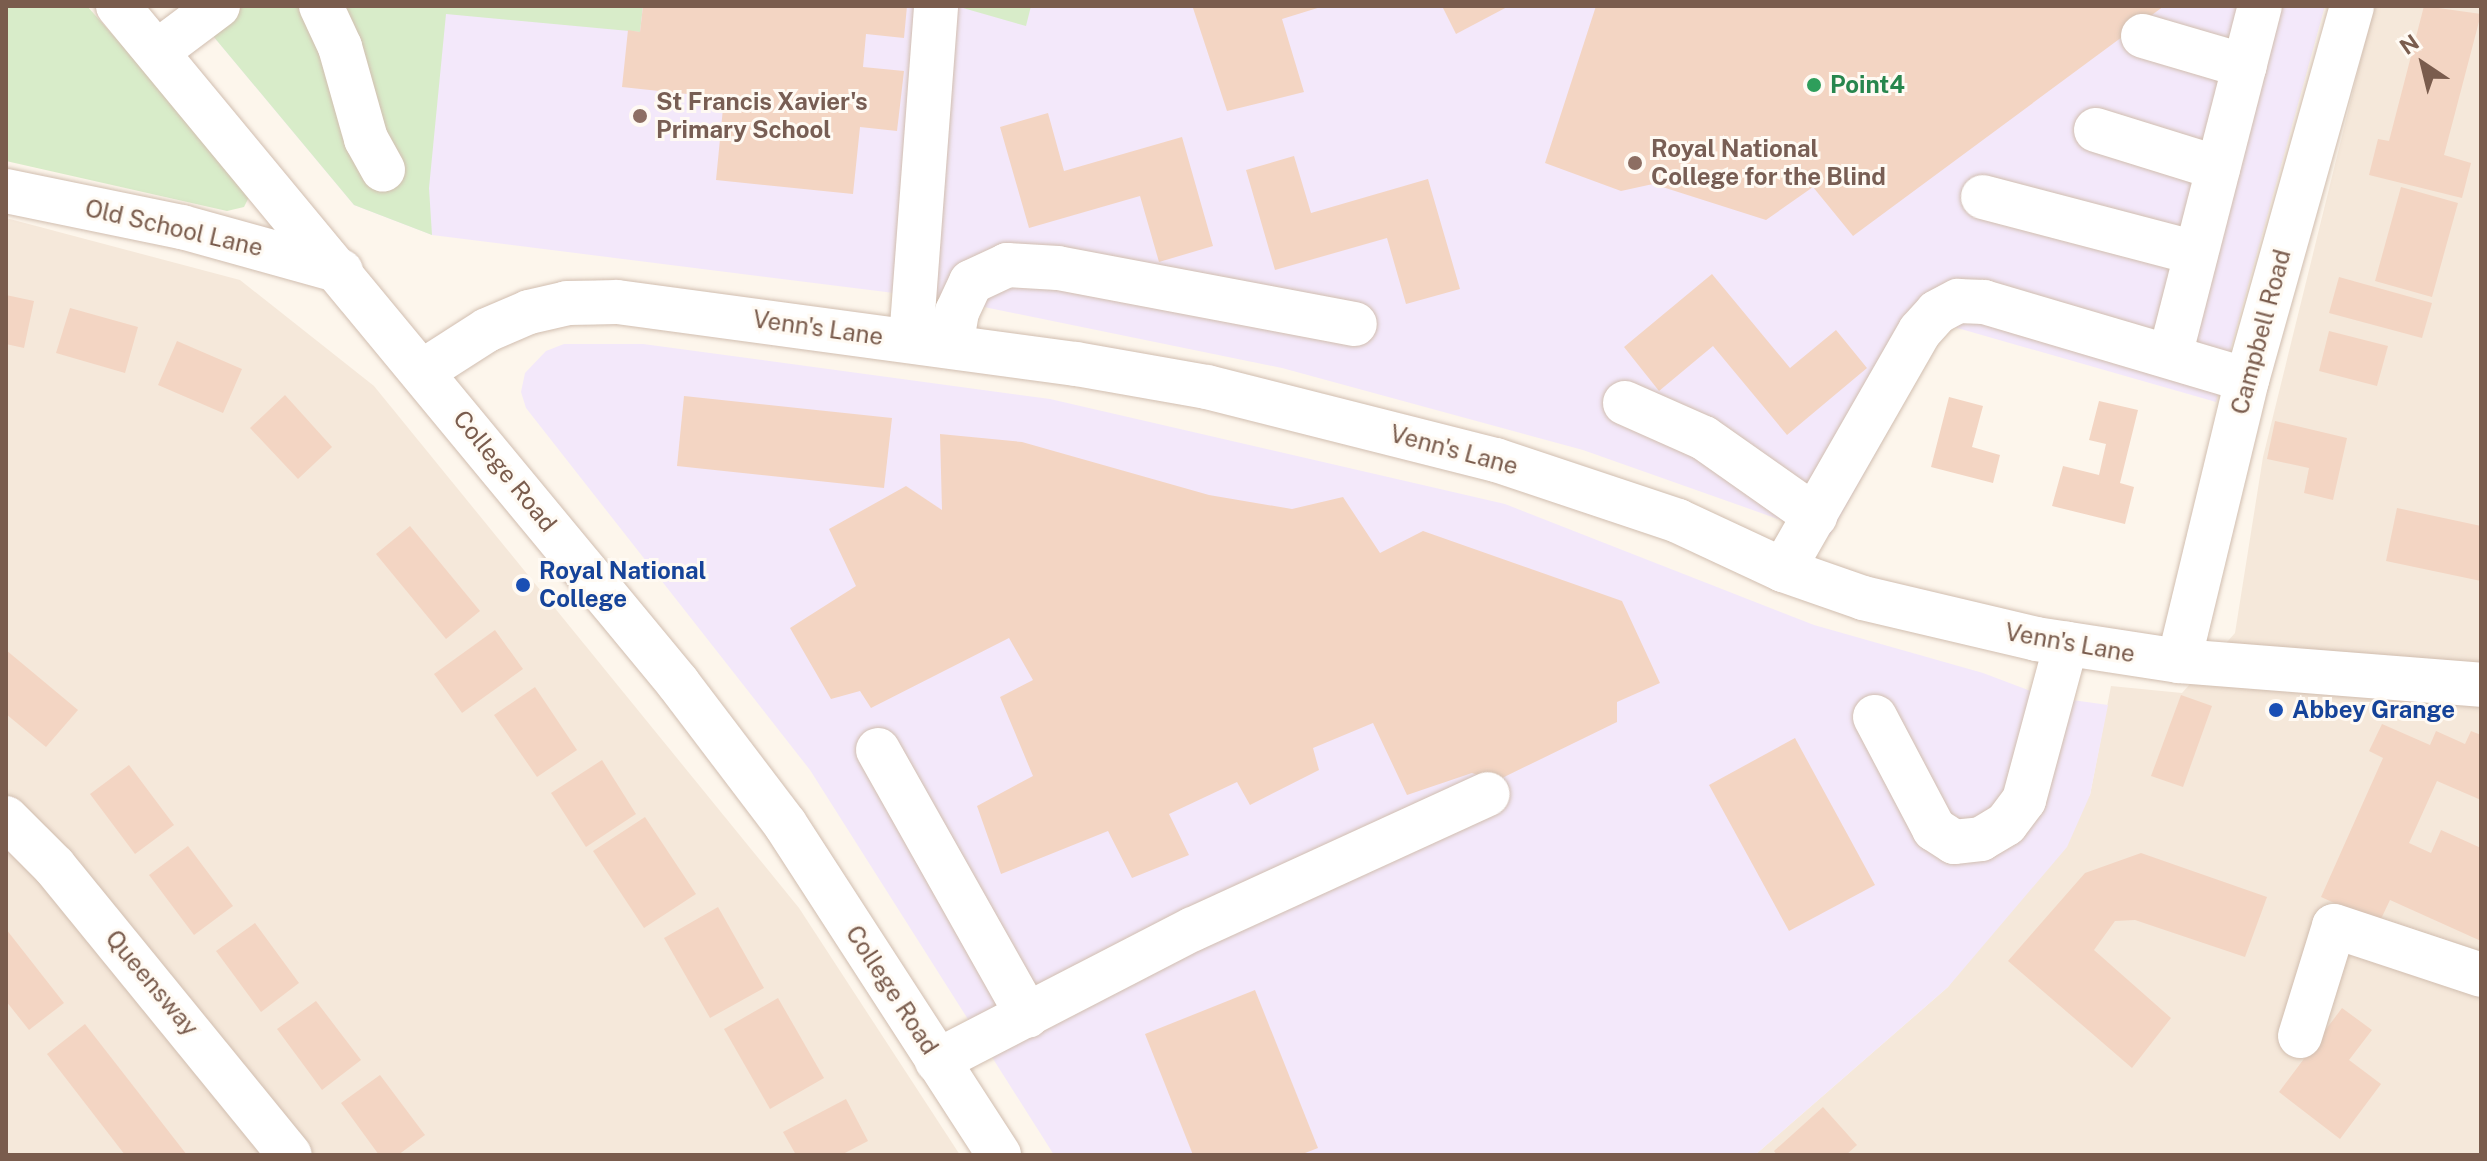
<!DOCTYPE html>
<style>
body{margin:0}
#map{position:relative;width:2487px;height:1161px;overflow:hidden;background:#fdf6ec;font-family:"Public Sans",sans-serif}
div>[style]{position:absolute}
.residential>*{inset:0;background:#f5e8da}
.education>*{inset:0;background:#f3e8fa}
.green>*{inset:0;background:#d8ecc9}
.building>*{inset:0;background:#f3d5c3}
.roads{filter:drop-shadow(0 0 2px #d1beb0) drop-shadow(0 0 2px #d1beb0)}
.minor>*{height:44px;margin:-22px;padding:0 22px;transform-origin:22px;border-radius:22px;background:#fff}
.dots>*{width:22px;height:22px;translate:-50% -50%;box-sizing:border-box;border:4px solid #fffaf3;border-radius:50%}
span{translate:-50% -50%;white-space:nowrap;text-align:center;line-height:1.15;-webkit-text-stroke:6px #fffaf3;paint-order:stroke}
.leisure-label{font-size:24px;color:#27864d;font-weight:700}
.left{translate:0 -50%;text-align:left}
.education-label{font-size:24px;color:#785e54;font-weight:700}
.street-label{font-size:24px;color:#7a5c4d}
.transit-label{font-size:24px;color:#164399;font-weight:700}
.frame{position:absolute;inset:0;border:8px solid #7a5c4d;pointer-events:none}
.north{position:absolute;left:2383px;top:24px;width:80px;height:80px;-webkit-text-stroke:6px #fffaf3;paint-order:stroke;rotate:325deg;font-size:22px;font-weight:700;line-height:32px;text-align:center;color:#7a5c4d}
.north::after{content:'';display:block;margin:auto;width:28px;height:36px;background:#7a5c4d;clip-path:polygon(50% 0,100% 100%,50% 72%,0 100%)}
</style>
<div id="map">
<div class="residential">
<div style="clip-path:polygon(2374px 6px,2481px 6px,2481px 1155px,1755px 1155px,1948px 987px,2090px 795px,2111px 686px,2182px 693px,2235px 633px,2263px 457px)"></div>
<div style="clip-path:polygon(6px 218px,240px 280px,374px 386px,799px 908px,960px 1155px,6px 1155px)"></div>
</div>
<div class="education">
<div style="clip-path:polygon(188px 6px,2325px 6px,2216px 402px,1947px 325px,1829px 537px,1583px 450px,1282px 368px,950px 300px,432px 235px,354px 205px)"></div>
<div style="clip-path:polygon(564px 344px,643px 344px,1050px 399px,1505px 504px,1814px 625px,1983px 673px,2044px 696px,2108px 705px,2090px 795px,2067px 847px,1948px 987px,1755px 1155px,1054px 1155px,810px 770px,526px 408px,521px 392px,525px 373px,546px 351px)"></div>
</div>
<div class="green">
<div style="clip-path:polygon(6px 6px,87px 6px,252px 191px,244px 207px,227px 211px,6px 161px)"></div>
<div style="clip-path:polygon(188px 6px,643px 6px,640px 32px,446px 14px,429px 188px,432px 235px,354px 205px)"></div>
<div style="clip-path:polygon(956px 6px,1031px 6px,1026px 26px)"></div>
</div>
<div class="building">
<div style="clip-path:polygon(643px 6px,907px 6px,904px 38px,866px 34px,863px 67px,904px 71px,897px 131px,860px 127px,853px 194px,716px 180px,724px 98px,622px 87px,628px 30px,640px 32px)"></div>
<div style="clip-path:polygon(1324px 6px,1282px 19px,1304px 92px,1227px 111px,1193px 8px)"></div>
<div style="clip-path:polygon(1442px 6px,1509px 6px,1456px 34px)"></div>
<div style="clip-path:polygon(1596px 6px,2164px 6px,1853px 236px,1813px 187px,1766px 220px,1653px 184px,1621px 191px,1545px 163px)"></div>
<div style="clip-path:polygon(2424px 6px,2481px 14px,2444px 155px,2471px 163px,2462px 198px,2369px 175px,2378px 139px,2389px 141px)"></div>
<div style="clip-path:polygon(1048px 113px,1064px 171px,1182px 137px,1213px 246px,1159px 262px,1140px 196px,1029px 228px,1000px 127px)"></div>
<div style="clip-path:polygon(1294px 156px,1311px 213px,1428px 179px,1460px 289px,1406px 304px,1387px 238px,1275px 270px,1246px 170px)"></div>
<div style="clip-path:polygon(2401px 187px,2458px 203px,2432px 297px,2375px 281px)"></div>
<div style="clip-path:polygon(1712px 274px,1790px 368px,1836px 330px,1867px 368px,1787px 435px,1713px 346px,1659px 391px,1624px 347px)"></div>
<div style="clip-path:polygon(2339px 277px,2432px 303px,2422px 338px,2329px 313px)"></div>
<div style="clip-path:polygon(6px 295px,34px 301px,24px 348px,6px 344px)"></div>
<div style="clip-path:polygon(70px 308px,138px 327px,125px 373px,56px 353px)"></div>
<div style="clip-path:polygon(2329px 331px,2388px 346px,2377px 386px,2319px 371px)"></div>
<div style="clip-path:polygon(177px 341px,242px 369px,223px 413px,158px 385px)"></div>
<div style="clip-path:polygon(285px 395px,332px 447px,298px 479px,250px 428px)"></div>
<div style="clip-path:polygon(684px 396px,892px 418px,884px 488px,677px 466px)"></div>
<div style="clip-path:polygon(1949px 397px,1983px 406px,1972px 447px,2000px 455px,1993px 483px,1931px 467px)"></div>
<div style="clip-path:polygon(2099px 401px,2138px 410px,2120px 483px,2134px 487px,2125px 524px,2052px 506px,2063px 466px,2099px 475px,2106px 444px,2089px 440px)"></div>
<div style="clip-path:polygon(2275px 421px,2347px 438px,2333px 500px,2304px 493px,2309px 468px,2267px 459px)"></div>
<div style="clip-path:polygon(940px 434px,1022px 442px,1209px 495px,1292px 509px,1343px 497px,1380px 553px,1423px 531px,1622px 601px,1660px 683px,1617px 702px,1617px 722px,1496px 781px,1472px 773px,1407px 795px,1373px 723px,1313px 748px,1319px 770px,1250px 805px,1237px 782px,1169px 814px,1189px 855px,1132px 878px,1108px 831px,1001px 874px,977px 806px,1033px 776px,1000px 697px,1033px 680px,1009px 638px,871px 708px,860px 691px,831px 699px,790px 628px,856px 586px,829px 529px,906px 486px,942px 510px)"></div>
<div style="clip-path:polygon(2397px 508px,2481px 526px,2481px 581px,2386px 561px)"></div>
<div style="clip-path:polygon(410px 526px,480px 611px,446px 639px,376px 554px)"></div>
<div style="clip-path:polygon(495px 630px,523px 669px,462px 713px,434px 674px)"></div>
<div style="clip-path:polygon(6px 650px,78px 710px,46px 747px,6px 714px)"></div>
<div style="clip-path:polygon(535px 687px,577px 750px,537px 777px,494px 715px)"></div>
<div style="clip-path:polygon(2181px 695px,2212px 706px,2183px 787px,2151px 776px)"></div>
<div style="clip-path:polygon(2382px 724px,2430px 745px,2436px 731px,2465px 744px,2471px 731px,2481px 735px,2481px 800px,2437px 781px,2409px 843px,2431px 853px,2441px 830px,2481px 848px,2481px 941px,2390px 900px,2379px 923px,2321px 897px,2383px 758px,2369px 751px)"></div>
<div style="clip-path:polygon(1795px 738px,1875px 885px,1789px 931px,1709px 785px)"></div>
<div style="clip-path:polygon(602px 760px,636px 814px,586px 847px,551px 793px)"></div>
<div style="clip-path:polygon(129px 765px,174px 825px,135px 854px,90px 794px)"></div>
<div style="clip-path:polygon(645px 817px,696px 894px,644px 928px,593px 851px)"></div>
<div style="clip-path:polygon(188px 846px,233px 906px,194px 935px,149px 875px)"></div>
<div style="clip-path:polygon(2141px 853px,2267px 897px,2245px 957px,2135px 920px,2115px 921px,2094px 950px,2171px 1018px,2132px 1068px,2008px 961px,2085px 873px)"></div>
<div style="clip-path:polygon(718px 907px,764px 988px,710px 1018px,664px 938px)"></div>
<div style="clip-path:polygon(255px 923px,299px 983px,261px 1012px,216px 951px)"></div>
<div style="clip-path:polygon(6px 929px,64px 1003px,29px 1030px,6px 1001px)"></div>
<div style="clip-path:polygon(1255px 990px,1318px 1148px,1300px 1155px,1193px 1155px,1145px 1034px)"></div>
<div style="clip-path:polygon(778px 998px,824px 1078px,770px 1109px,724px 1029px)"></div>
<div style="clip-path:polygon(316px 1001px,361px 1060px,322px 1090px,277px 1029px)"></div>
<div style="clip-path:polygon(2342px 1008px,2372px 1030px,2349px 1060px,2381px 1084px,2340px 1139px,2279px 1092px)"></div>
<div style="clip-path:polygon(85px 1024px,187px 1155px,125px 1155px,47px 1054px)"></div>
<div style="clip-path:polygon(380px 1075px,425px 1135px,398px 1155px,379px 1155px,341px 1103px)"></div>
<div style="clip-path:polygon(846px 1099px,868px 1141px,841px 1155px,796px 1155px,783px 1132px)"></div>
<div style="clip-path:polygon(1823px 1107px,1857px 1145px,1846px 1155px,1777px 1155px,1774px 1151px)"></div>
</div>
<div class="roads">
<div class="minor">
<div style="left:118px;top:6px;width:879px;rotate:50.4deg"></div>
<div style="left:678px;top:683px;width:177px;rotate:52.8deg"></div>
<div style="left:785px;top:824px;width:394px;rotate:57.1deg"></div>
<div style="left:321px;top:6px;width:45px;rotate:65.1deg"></div>
<div style="left:340px;top:47px;width:96px;rotate:74.2deg"></div>
<div style="left:366px;top:139px;width:35px;rotate:61deg"></div>
<div style="left:2143px;top:36px;width:106px;rotate:16.4deg"></div>
<div style="left:158px;top:51px;width:75px;rotate:-36.9deg"></div>
<div style="left:2096px;top:130px;width:128px;rotate:17.3deg"></div>
<div style="left:6px;top:191px;width:180px;rotate:11.6deg"></div>
<div style="left:182px;top:227px;width:165px;rotate:15.5deg"></div>
<div style="left:1983px;top:197px;width:220px;rotate:14.7deg"></div>
<div style="left:911px;top:340px;width:335px;rotate:-85.7deg"></div>
<div style="left:951px;top:346px;width:35px;rotate:-80deg"></div>
<div style="left:957px;top:312px;width:33px;rotate:-65deg"></div>
<div style="left:971px;top:282px;width:40px;rotate:-25deg"></div>
<div style="left:1007px;top:265px;width:51px;rotate:3.4deg"></div>
<div style="left:1058px;top:268px;width:302px;rotate:10.7deg"></div>
<div style="left:2170px;top:356px;width:361px;rotate:-75.6deg"></div>
<div style="left:423px;top:371px;width:76px;rotate:-32.6deg"></div>
<div style="left:487px;top:330px;width:46px;rotate:-23.2deg"></div>
<div style="left:529px;top:312px;width:39px;rotate:-13deg"></div>
<div style="left:567px;top:303px;width:50px;rotate:-1.1deg"></div>
<div style="left:617px;top:302px;width:463px;rotate:7.7deg"></div>
<div style="left:1076px;top:364px;width:133px;rotate:10deg"></div>
<div style="left:1207px;top:387px;width:298px;rotate:14.2deg"></div>
<div style="left:1496px;top:460px;width:192px;rotate:18.5deg"></div>
<div style="left:1678px;top:521px;width:116px;rotate:25deg"></div>
<div style="left:1783px;top:570px;width:85px;rotate:19.3deg"></div>
<div style="left:1863px;top:598px;width:178px;rotate:13.3deg"></div>
<div style="left:2036px;top:639px;width:145px;rotate:8.7deg"></div>
<div style="left:2179px;top:661px;width:303px;rotate:4.5deg"></div>
<div style="left:1625px;top:403px;width:86px;rotate:23.9deg"></div>
<div style="left:1704px;top:438px;width:136px;rotate:35.1deg"></div>
<div style="left:1783px;top:570px;width:275px;rotate:-60.2deg"></div>
<div style="left:1920px;top:331px;width:25px;rotate:-48deg"></div>
<div style="left:1937px;top:312px;width:24px;rotate:-28deg"></div>
<div style="left:1958px;top:301px;width:26px;rotate:2deg"></div>
<div style="left:1984px;top:302px;width:274px;rotate:16.5deg"></div>
<div style="left:2179px;top:661px;width:289px;rotate:-76.4deg"></div>
<div style="left:2247px;top:380px;width:388px;rotate:-74.3deg"></div>
<div style="left:1875px;top:717px;width:127px;rotate:62.2deg"></div>
<div style="left:1934px;top:829px;width:24px;rotate:33deg"></div>
<div style="left:1954px;top:842px;width:27px;rotate:-6deg"></div>
<div style="left:1981px;top:839px;width:29px;rotate:-31deg"></div>
<div style="left:2006px;top:824px;width:30px;rotate:-53deg"></div>
<div style="left:2024px;top:800px;width:162px;rotate:-74.9deg"></div>
<div style="left:878px;top:750px;width:305px;rotate:60.6deg"></div>
<div style="left:6px;top:818px;width:68px;rotate:45deg"></div>
<div style="left:54px;top:866px;width:373px;rotate:50.8deg"></div>
<div style="left:2300px;top:1036px;width:115px;rotate:-72.8deg"></div>
<div style="left:2334px;top:926px;width:155px;rotate:18.4deg"></div>
<div style="left:937px;top:1061px;width:288px;rotate:-27.3deg"></div>
<div style="left:1193px;top:929px;width:324px;rotate:-24.6deg"></div>
</div>
</div>
<div class="dots">
<div style="left:1814px;top:85px;background:#2e9e5b"></div>
<div style="left:640px;top:116px;background:#8d6e63"></div>
<div style="left:1635px;top:163px;background:#8d6e63"></div>
<div style="left:523px;top:585px;background:#1a4fb4"></div>
<div style="left:2276px;top:710px;background:#1a4fb4"></div>
</div>
<div class="leisure-label">
<span class="left" style="left:1830px;top:85px">Point4</span>
</div>
<div class="education-label">
<span class="left" style="left:656px;top:116px">St Francis Xavier's<br>Primary School</span>
<span class="left" style="left:1651px;top:163px">Royal National<br>College for the Blind</span>
</div>
<div class="street-label">
<span style="left:174px;top:228px;rotate:13deg">Old School Lane</span>
<span style="left:818px;top:328px;rotate:8deg">Venn's Lane</span>
<span style="left:2261px;top:332px;rotate:-75deg">Campbell Road</span>
<span style="left:1454px;top:450px;rotate:15deg">Venn's Lane</span>
<span style="left:505px;top:471px;rotate:51deg">College Road</span>
<span style="left:2070px;top:643px;rotate:10deg">Venn's Lane</span>
<span style="left:152px;top:983px;rotate:50deg">Queensway</span>
<span style="left:892px;top:990px;rotate:57deg">College Road</span>
</div>
<div class="transit-label">
<span class="left" style="left:539px;top:585px">Royal National<br>College</span>
<span class="left" style="left:2292px;top:710px">Abbey Grange</span>
</div>
<div class="frame"></div>
<div class="north">N</div>
</div>
